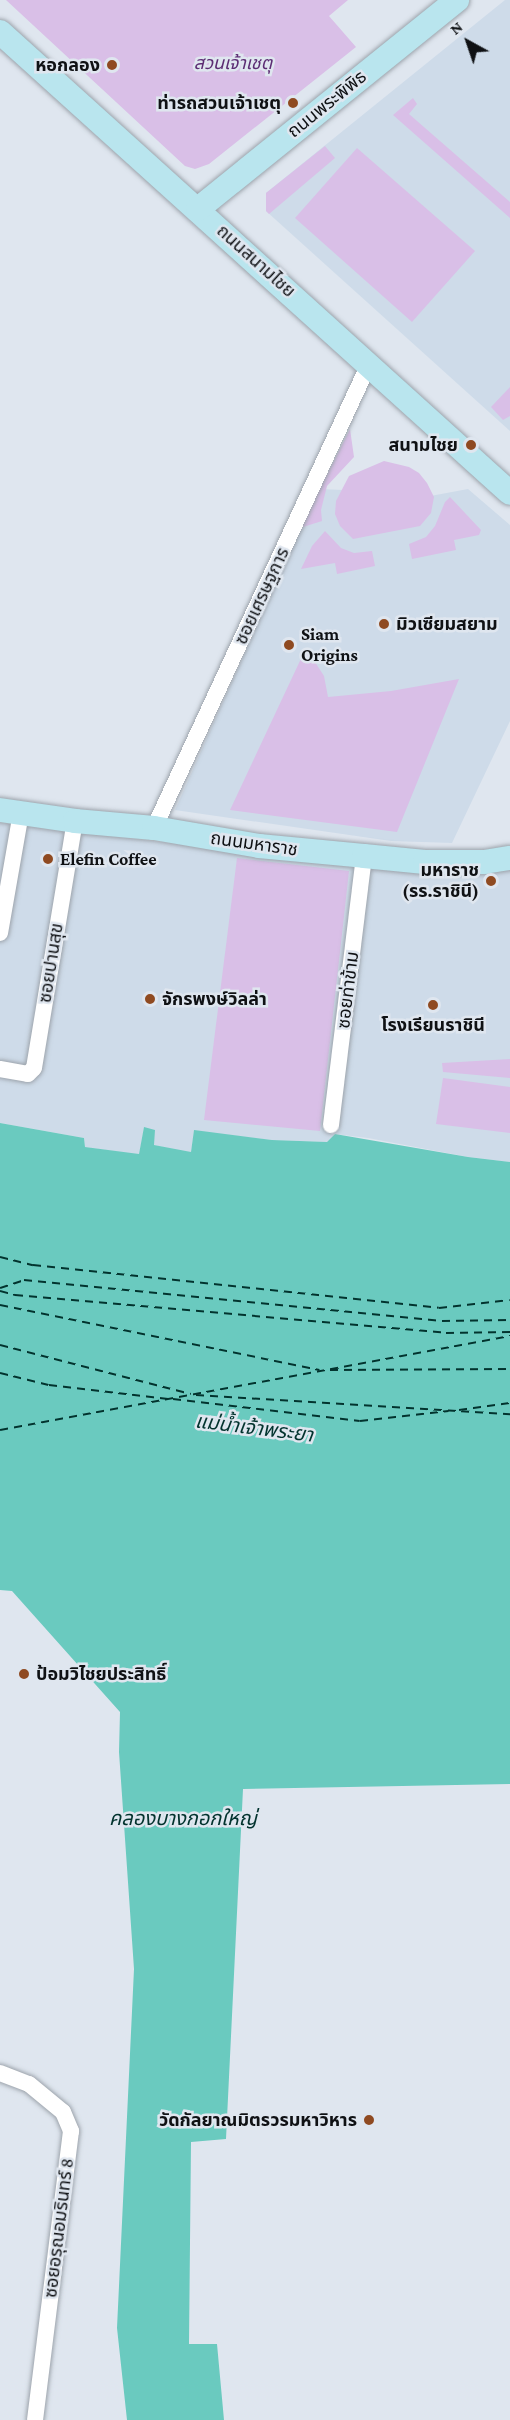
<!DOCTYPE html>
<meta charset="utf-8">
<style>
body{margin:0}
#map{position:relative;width:510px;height:2420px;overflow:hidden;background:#dfe6ef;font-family:"Crimson Pro","Noto Sans Thai",serif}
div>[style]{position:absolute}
.built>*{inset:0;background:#cedbe9}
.green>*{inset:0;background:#d9bfe7}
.water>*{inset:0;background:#6acabf}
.ferry>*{height:1.5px;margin-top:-0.75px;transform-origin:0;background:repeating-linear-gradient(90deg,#02332e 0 8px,transparent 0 14px)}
.roads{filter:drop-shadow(0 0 2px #9da4ac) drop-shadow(0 0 2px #9da4ac)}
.street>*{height:16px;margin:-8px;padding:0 8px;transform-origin:8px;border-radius:8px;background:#fff}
.secondary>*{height:24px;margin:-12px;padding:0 12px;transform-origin:12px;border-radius:12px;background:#b9e5ee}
.dots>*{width:16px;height:16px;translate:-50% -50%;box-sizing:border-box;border:3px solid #dfe6ef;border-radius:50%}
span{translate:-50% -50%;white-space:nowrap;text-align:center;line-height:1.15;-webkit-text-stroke:5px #dfe6ef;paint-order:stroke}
.park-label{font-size:18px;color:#5c2d74;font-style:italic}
.poi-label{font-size:18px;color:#0f1114;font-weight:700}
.right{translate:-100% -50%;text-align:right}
.left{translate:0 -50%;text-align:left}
.street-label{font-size:18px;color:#0f1114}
.water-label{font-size:20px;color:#02332e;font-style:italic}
.north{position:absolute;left:438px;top:12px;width:60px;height:60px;-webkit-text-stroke:4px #dfe6ef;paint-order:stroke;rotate:320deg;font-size:16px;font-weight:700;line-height:24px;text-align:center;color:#0f1114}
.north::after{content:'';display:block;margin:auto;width:21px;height:27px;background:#0f1114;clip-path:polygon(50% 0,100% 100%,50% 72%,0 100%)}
</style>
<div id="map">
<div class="built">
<div style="clip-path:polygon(505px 0,510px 0,510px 431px,266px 211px,266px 193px)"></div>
<div style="clip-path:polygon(318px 489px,344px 490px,361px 509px,468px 489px,510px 525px,510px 721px,452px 843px,391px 841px,175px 810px)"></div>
<div style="clip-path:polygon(0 823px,431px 874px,510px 870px,510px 1162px,468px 1157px,368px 1138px,335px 1134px,327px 1142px,272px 1140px,194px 1131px,191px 1153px,154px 1145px,144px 1128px,139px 1155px,85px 1147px,84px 1138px,0 1123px)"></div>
</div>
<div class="green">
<div style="clip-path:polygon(6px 0,348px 0,329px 16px,356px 47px,209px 164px,195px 169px,185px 166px)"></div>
<div style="clip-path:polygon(413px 98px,417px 104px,409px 114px,510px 202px,510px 218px,393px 115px)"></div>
<div style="clip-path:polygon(325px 146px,335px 158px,269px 214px,266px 211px,266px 193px)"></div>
<div style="clip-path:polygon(357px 148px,475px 251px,412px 322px,295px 218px)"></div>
<div style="clip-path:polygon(510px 387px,510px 416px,503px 420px,491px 407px)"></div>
<div style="clip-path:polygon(350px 429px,354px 457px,327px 486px,321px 510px,322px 521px,300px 528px)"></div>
<div style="clip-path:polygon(384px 461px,409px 467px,419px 473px,427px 483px,434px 497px,431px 513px,420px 526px,353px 539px,340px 526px,335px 514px,336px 501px,349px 476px)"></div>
<div style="clip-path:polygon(450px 497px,481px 530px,479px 535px,454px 540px,456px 550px,412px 559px,409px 544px,426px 537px,435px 526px,445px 502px)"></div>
<div style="clip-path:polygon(325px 531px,341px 548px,354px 553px,372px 551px,375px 566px,337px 574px,335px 563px,301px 569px,312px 546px)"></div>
<div style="clip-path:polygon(306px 648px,324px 676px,328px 697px,391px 691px,459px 679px,397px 832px,230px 810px)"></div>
<div style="clip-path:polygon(237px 858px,349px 871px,320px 1131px,204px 1120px)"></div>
<div style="clip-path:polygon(510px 1059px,510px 1078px,443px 1072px,442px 1063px)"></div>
<div style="clip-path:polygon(443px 1078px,510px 1087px,510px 1133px,436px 1124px)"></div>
</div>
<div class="water">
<div style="clip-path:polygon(0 1123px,84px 1138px,85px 1147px,139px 1154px,144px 1127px,155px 1130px,154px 1145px,191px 1152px,194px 1130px,272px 1140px,327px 1142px,335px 1134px,468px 1157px,510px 1162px,510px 1784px,243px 1789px,226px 2139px,191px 2142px,189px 2344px,217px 2344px,224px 2420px,127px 2420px,117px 2328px,134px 1969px,119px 1752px,120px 1712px,12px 1591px,0 1590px)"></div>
</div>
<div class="ferry">
<div style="left:0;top:1257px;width:34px;rotate:14deg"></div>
<div style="left:33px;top:1265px;width:408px;rotate:6deg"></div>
<div style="left:439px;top:1308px;width:71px;rotate:-6.4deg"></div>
<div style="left:0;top:1288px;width:25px;rotate:-18deg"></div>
<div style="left:24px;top:1280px;width:420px;rotate:5.6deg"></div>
<div style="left:442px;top:1321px;width:68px;rotate:-0.8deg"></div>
<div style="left:0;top:1291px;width:16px;rotate:15deg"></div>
<div style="left:15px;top:1295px;width:433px;rotate:5deg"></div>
<div style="left:446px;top:1333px;width:64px;rotate:-0.9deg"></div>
<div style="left:0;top:1305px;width:326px;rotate:11.5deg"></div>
<div style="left:0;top:1345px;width:197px;rotate:14.4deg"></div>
<div style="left:330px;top:1370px;width:180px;rotate:-0.3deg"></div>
<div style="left:0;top:1373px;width:50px;rotate:13.8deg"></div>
<div style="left:49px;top:1385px;width:120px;rotate:6.7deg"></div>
<div style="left:196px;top:1395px;width:315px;rotate:3.5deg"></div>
<div style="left:173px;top:1399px;width:188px;rotate:6.7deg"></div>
<div style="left:360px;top:1421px;width:89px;rotate:-6.5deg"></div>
<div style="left:459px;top:1410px;width:51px;rotate:-7.8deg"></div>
<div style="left:0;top:1430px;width:519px;rotate:-10.44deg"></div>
</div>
<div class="roads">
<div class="street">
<div style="left:154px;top:828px;width:511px;rotate:-65.14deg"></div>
<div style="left:0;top:933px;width:122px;rotate:-80.1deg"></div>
<div style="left:0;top:1069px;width:28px;rotate:10deg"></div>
<div style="left:28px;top:1074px;width:8px;rotate:-45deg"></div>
<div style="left:34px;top:1068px;width:250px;rotate:-80.6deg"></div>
<div style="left:331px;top:1125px;width:271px;rotate:-83deg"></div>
<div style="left:0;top:2073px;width:31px;rotate:21deg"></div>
<div style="left:29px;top:2084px;width:44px;rotate:39.5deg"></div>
<div style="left:63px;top:2112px;width:21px;rotate:67deg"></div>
<div style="left:71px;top:2131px;width:291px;rotate:97.1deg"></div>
</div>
<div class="secondary">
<div style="left:0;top:32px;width:687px;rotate:42.11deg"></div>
<div style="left:198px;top:209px;width:333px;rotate:-38.9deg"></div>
<div style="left:0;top:810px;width:76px;rotate:8.3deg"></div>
<div style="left:75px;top:821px;width:79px;rotate:5.1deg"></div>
<div style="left:154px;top:828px;width:107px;rotate:9.7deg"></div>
<div style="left:259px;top:846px;width:105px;rotate:5.4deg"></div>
<div style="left:364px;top:856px;width:61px;rotate:5.6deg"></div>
<div style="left:425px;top:862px;width:59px"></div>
<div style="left:484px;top:862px;width:26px;rotate:-9deg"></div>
</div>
</div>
<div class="dots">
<div style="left:112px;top:65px;background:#8f4a21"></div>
<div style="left:293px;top:103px;background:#8f4a21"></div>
<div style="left:471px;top:445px;background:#8f4a21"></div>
<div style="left:384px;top:624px;background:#8f4a21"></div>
<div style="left:289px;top:645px;background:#8f4a21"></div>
<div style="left:48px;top:859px;background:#8f4a21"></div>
<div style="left:491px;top:881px;background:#8f4a21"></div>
<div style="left:150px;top:999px;background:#8f4a21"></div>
<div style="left:433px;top:1005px;background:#8f4a21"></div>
<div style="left:24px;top:1674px;background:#8f4a21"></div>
<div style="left:369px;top:2120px;background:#8f4a21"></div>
</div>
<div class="park-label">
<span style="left:233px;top:63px">สวนเจ้าเชตุ</span>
</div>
<div class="poi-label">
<span class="right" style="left:100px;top:65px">หอกลอง</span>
<span class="right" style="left:281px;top:103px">ท่ารถสวนเจ้าเชตุ</span>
<span class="right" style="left:458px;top:445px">สนามไชย</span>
<span class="left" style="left:396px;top:624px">มิวเซียมสยาม</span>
<span class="left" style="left:301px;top:645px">Siam<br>Origins</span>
<span class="left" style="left:60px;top:859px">Elefin Coffee</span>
<span class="right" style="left:479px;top:881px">มหาราช<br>(รร.ราชินี)</span>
<span class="left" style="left:162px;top:999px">จักรพงษ์วิลล่า</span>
<span style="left:433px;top:1025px">โรงเรียนราชินี</span>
<span class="left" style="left:36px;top:1674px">ป้อมวิไชยประสิทธิ์</span>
<span class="right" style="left:357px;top:2120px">วัดกัลยาณมิตรวรมหาวิหาร</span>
</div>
<div class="street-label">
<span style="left:327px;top:104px;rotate:-39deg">ถนนพระพิพิธ</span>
<span style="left:256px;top:261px;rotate:42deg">ถนนสนามไชย</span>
<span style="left:262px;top:596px;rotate:-65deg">ซอยเศรษฐการ</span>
<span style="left:254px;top:844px;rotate:8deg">ถนนมหาราช</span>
<span style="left:51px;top:963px;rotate:-81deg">ซอยปานสุข</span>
<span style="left:348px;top:990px;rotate:-83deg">ซอยท่าข้าม</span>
<span style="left:59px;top:2228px;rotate:-83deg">ซอยอรุณอมรินทร์ 8</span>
</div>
<div class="water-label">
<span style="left:254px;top:1428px;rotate:7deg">แม่น้ำเจ้าพระยา</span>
<span style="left:183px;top:1818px">คลองบางกอกใหญ่</span>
</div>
<div class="north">N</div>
</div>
